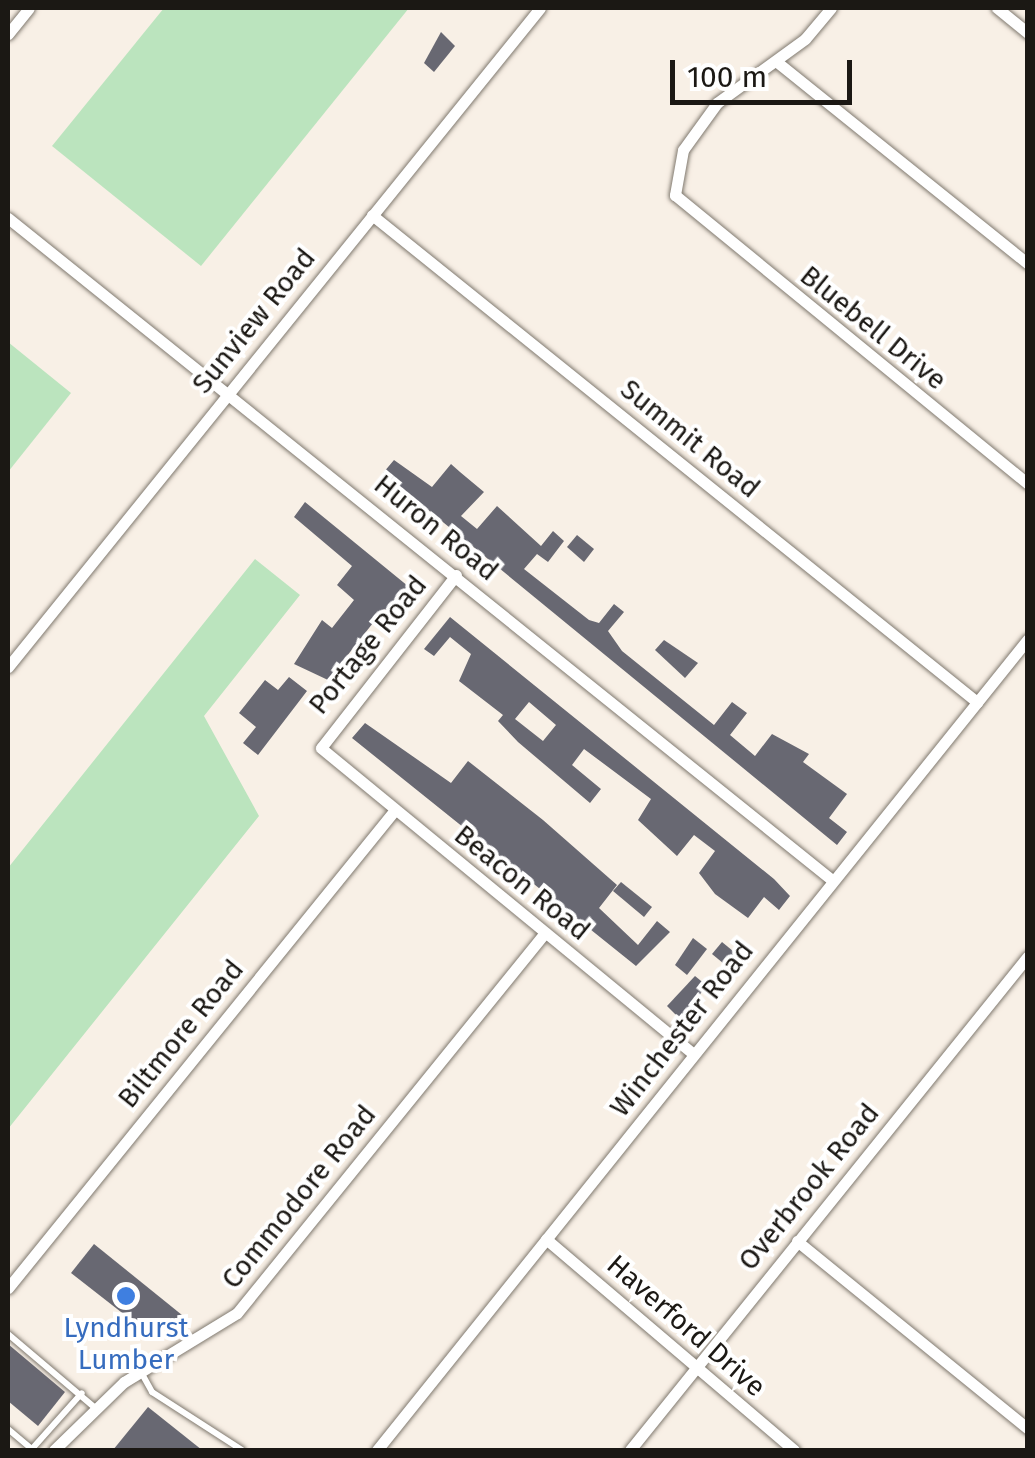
<!DOCTYPE html>
<style>
body{margin:0}
#map{position:relative;width:1035px;height:1458px;overflow:hidden;background:#f8f0e6;font-family:"Fira Sans",sans-serif}
div>[style]{position:absolute}
.green>*{inset:0;background:#bbe4be}
.building>*{inset:0;background:#686872}
.roads{filter:drop-shadow(0 0 2px #80796f) drop-shadow(0 0 2px #80796f)}
.service>*{height:6px;margin:-3px;padding:0 3px;transform-origin:3px;border-radius:3px;background:#fff}
.minor>*{height:11px;margin:-5.5px;padding:0 5.5px;transform-origin:5.5px;border-radius:5.5px;background:#fff}
.dots>*{width:28px;height:28px;translate:-50% -50%;box-sizing:border-box;border:5px solid #fff;border-radius:50%}
span{translate:-50% -50%;white-space:nowrap;text-align:center;line-height:1.15;-webkit-text-stroke:8px #fff;paint-order:stroke}
.street-label{font-size:28px;color:#1b1814}
.shop-label{font-size:28px;color:#366cbe}
.frame{position:absolute;inset:0;border:10px solid #1b1814;pointer-events:none}
.scale{position:absolute;left:670px;top:60px;width:182px;height:45px;box-sizing:border-box;border:5px solid #1b1814;border-top:0;padding-left:12px;font-size:30px;line-height:35px;white-space:nowrap;color:#1b1814;-webkit-text-stroke:8px #fff;paint-order:stroke}
</style>
<div id="map">
<div class="green">
<div style="clip-path:polygon(164px 8px,409px 8px,201px 266px,52px 146px)"></div>
<div style="clip-path:polygon(8px 342px,71px 393px,8px 472px)"></div>
<div style="clip-path:polygon(255px 559px,300px 595px,204px 716px,259px 816px,8px 1129px,8px 868px)"></div>
</div>
<div class="building">
<div style="clip-path:polygon(441px 32px,455px 46px,434px 72px,424px 63px)"></div>
<div style="clip-path:polygon(394px 460px,432px 487px,451px 464px,460px 472px,484px 492px,461px 516px,477px 529px,497px 506px,541px 546px,553px 531px,564px 541px,548px 562px,537px 554px,524px 569px,589px 620px,599px 623px,614px 604px,624px 612px,608px 631px,622px 651px,714px 725px,732px 702px,747px 713px,730px 735px,755px 756px,772px 734px,809px 754px,803px 762px,847px 794px,829px 818px,847px 832px,837px 845px,383px 473px)"></div>
<div style="clip-path:polygon(305px 502px,414px 591px,395px 616px,384px 609px,328px 680px,294px 664px,322px 620px,332px 628px,354px 600px,337px 585px,352px 566px,294px 517px)"></div>
<div style="clip-path:polygon(577px 535px,594px 549px,584px 562px,567px 547px)"></div>
<div style="clip-path:polygon(evenodd,450px 617px,774px 879px,790px 896px,779px 910px,764px 897px,748px 918px,715px 894px,699px 873px,715px 851px,694px 835px,677px 856px,638px 820px,651px 799px,584px 749px,572px 765px,601px 789px,590px 803px,518px 742px,498px 721px,503px 715px,459px 681px,471px 654px,450px 637px,434px 656px,424px 649px,450px 617px,529px 702px,556px 725px,543px 741px,515px 719px,529px 702px)"></div>
<div style="clip-path:polygon(664px 640px,698px 663px,685px 678px,655px 650px)"></div>
<div style="clip-path:polygon(289px 677px,307px 691px,258px 755px,243px 743px,256px 727px,239px 713px,265px 680px,278px 690px)"></div>
<div style="clip-path:polygon(365px 723px,451px 783px,468px 761px,543px 820px,617px 885px,599px 908px,638px 945px,657px 921px,670px 932px,636px 966px,352px 738px)"></div>
<div style="clip-path:polygon(621px 882px,652px 907px,644px 917px,613px 891px)"></div>
<div style="clip-path:polygon(693px 938px,707px 949px,687px 975px,675px 965px)"></div>
<div style="clip-path:polygon(722px 942px,739px 956px,729px 968px,712px 954px)"></div>
<div style="clip-path:polygon(695px 976px,706px 985px,683px 1022px,667px 1006px)"></div>
<div style="clip-path:polygon(94px 1244px,182px 1315px,174px 1324px,153px 1337px,71px 1273px)"></div>
<div style="clip-path:polygon(8px 1344px,65px 1392px,38px 1426px,8px 1401px)"></div>
<div style="clip-path:polygon(148px 1407px,202px 1450px,113px 1450px)"></div>
</div>
<div class="roads">
<div class="service">
<div style="left:8px;top:1334px;width:113px;rotate:40.3deg"></div>
<div style="left:141px;top:1372px;width:23px;rotate:61deg"></div>
<div style="left:152px;top:1392px;width:107px;rotate:32.8deg"></div>
<div style="left:8px;top:1429px;width:31px;rotate:40deg"></div>
<div style="left:31px;top:1450px;width:76px;rotate:-48.2deg"></div>
</div>
<div class="minor">
<div style="left:831px;top:8px;width:40px;rotate:130deg"></div>
<div style="left:805px;top:39px;width:109px;rotate:144deg"></div>
<div style="left:717px;top:103px;width:58px;rotate:125.9deg"></div>
<div style="left:683px;top:150px;width:46px;rotate:100.1deg"></div>
<div style="left:675px;top:195px;width:456px;rotate:39.3deg"></div>
<div style="left:997px;top:8px;width:40px;rotate:39deg"></div>
<div style="left:8px;top:34px;width:33px;rotate:-51deg"></div>
<div style="left:777px;top:62px;width:322px;rotate:38.8deg"></div>
<div style="left:372px;top:215px;width:777px;rotate:38.83deg"></div>
<div style="left:8px;top:218px;width:1057px;rotate:38.78deg"></div>
<div style="left:456px;top:575px;width:219px;rotate:128deg"></div>
<div style="left:321px;top:748px;width:482px;rotate:39.4deg"></div>
<div style="left:8px;top:667px;width:847px;rotate:-51.09deg"></div>
<div style="left:546px;top:1239px;width:326px;rotate:40.4deg"></div>
<div style="left:797px;top:1241px;width:298px;rotate:39.1deg"></div>
<div style="left:8px;top:1288px;width:614px;rotate:-51.02deg"></div>
<div style="left:54px;top:1450px;width:98px;rotate:-44.2deg"></div>
<div style="left:124px;top:1382px;width:132px;rotate:-31.4deg"></div>
<div style="left:237px;top:1313px;width:489px;rotate:-51deg"></div>
<div style="left:377px;top:1450px;width:1040px;rotate:-51.25deg"></div>
<div style="left:630px;top:1450px;width:634px;rotate:-51.14deg"></div>
</div>
</div>
<div class="dots">
<div style="left:126px;top:1296px;background:#3f7fe0"></div>
</div>
<div class="street-label">
<span style="left:254px;top:321px;rotate:-51deg">Sunview Road</span>
<span style="left:873px;top:328px;rotate:39deg">Bluebell Drive</span>
<span style="left:690px;top:439px;rotate:39deg">Summit Road</span>
<span style="left:436px;top:528px;rotate:39deg">Huron Road</span>
<span style="left:368px;top:645px;rotate:-51deg">Portage Road</span>
<span style="left:522px;top:883px;rotate:39deg">Beacon Road</span>
<span style="left:682px;top:1029px;rotate:-52deg">Winchester Road</span>
<span style="left:181px;top:1034px;rotate:-51deg">Biltmore Road</span>
<span style="left:809px;top:1187px;rotate:-51deg">Overbrook Road</span>
<span style="left:299px;top:1197px;rotate:-51deg">Commodore Road</span>
<span style="left:686px;top:1326px;rotate:41deg">Haverford Drive</span>
</div>
<div class="shop-label">
<span style="left:126px;top:1344px">Lyndhurst<br>Lumber</span>
</div>
<div class="frame"></div>
<div class="scale">100 m</div>
</div>
